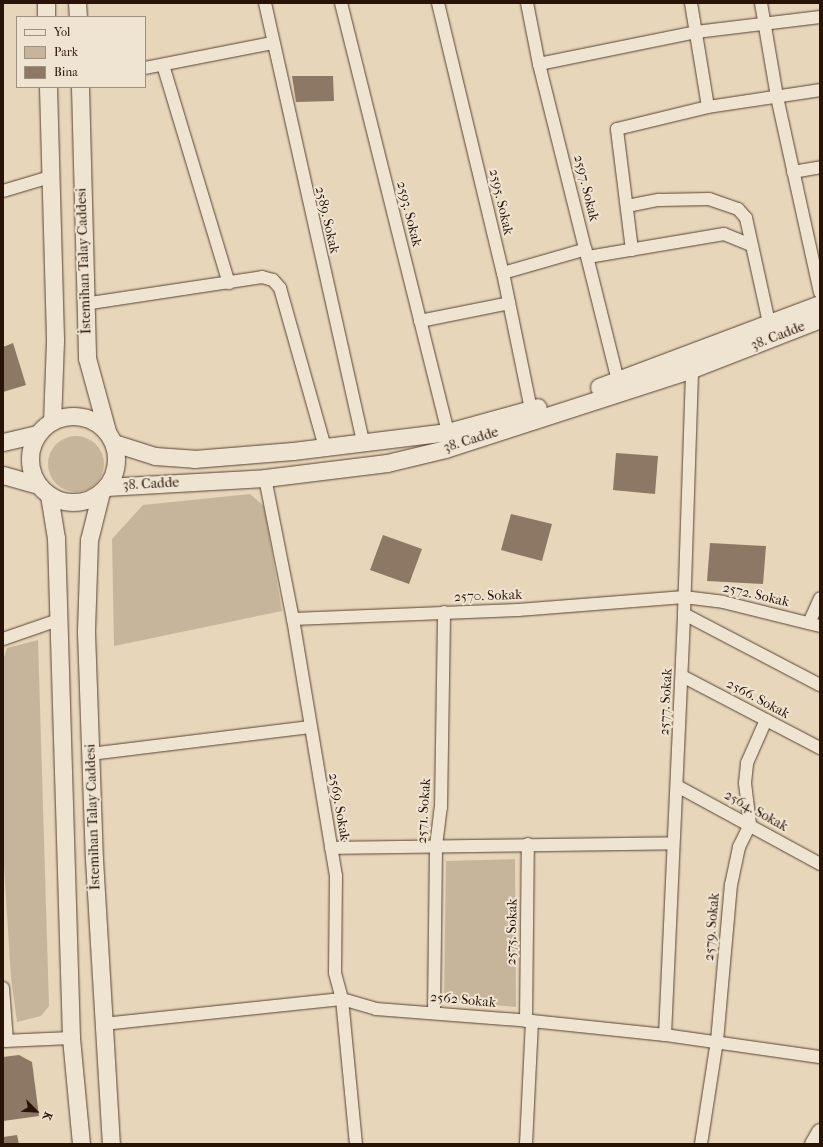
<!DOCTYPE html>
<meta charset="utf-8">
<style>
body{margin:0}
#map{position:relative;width:823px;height:1147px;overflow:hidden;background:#e7d6ba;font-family:"IM FELL French Canon",serif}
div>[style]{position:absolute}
.green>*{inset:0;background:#c7b59b}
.round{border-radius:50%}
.building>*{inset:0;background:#8c7864}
.roads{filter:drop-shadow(0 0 1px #584333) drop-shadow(0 0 1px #584333)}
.street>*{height:12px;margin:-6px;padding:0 6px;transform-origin:6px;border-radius:6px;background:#efe4d2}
.secondary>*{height:17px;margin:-8.5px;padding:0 8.5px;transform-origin:8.5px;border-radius:8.5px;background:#efe4d2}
.secondary>.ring{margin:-8.5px;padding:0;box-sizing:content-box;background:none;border:17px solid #efe4d2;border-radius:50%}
span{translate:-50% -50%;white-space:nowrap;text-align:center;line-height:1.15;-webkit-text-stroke:4px #efe4d2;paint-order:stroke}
.street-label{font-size:14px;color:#291206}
.frame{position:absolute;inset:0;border:4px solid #291206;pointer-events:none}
.legend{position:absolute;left:16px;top:16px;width:130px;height:72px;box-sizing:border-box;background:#efe4d2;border:1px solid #a09080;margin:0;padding:5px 7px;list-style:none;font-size:12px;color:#291206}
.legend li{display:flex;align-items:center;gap:8px;height:20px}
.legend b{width:20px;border:1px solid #a09080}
.north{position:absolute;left:16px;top:1091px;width:40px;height:40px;-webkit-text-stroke:3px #efe4d2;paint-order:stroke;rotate:114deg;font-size:11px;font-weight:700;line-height:16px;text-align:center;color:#291206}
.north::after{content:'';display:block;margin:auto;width:14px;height:18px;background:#291206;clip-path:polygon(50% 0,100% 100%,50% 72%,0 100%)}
</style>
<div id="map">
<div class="green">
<div class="round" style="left:48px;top:436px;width:56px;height:56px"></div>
<div style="clip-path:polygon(250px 494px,264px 506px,282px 611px,114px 646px,112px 539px,143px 505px)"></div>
<div style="clip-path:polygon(38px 640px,49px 1006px,41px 1016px,17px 1022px,11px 978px,3px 851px,3px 660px,7px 648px)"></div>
<div style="clip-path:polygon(515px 859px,516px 1007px,444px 1000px,446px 861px)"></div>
</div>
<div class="building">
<div style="clip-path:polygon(292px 76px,333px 76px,334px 101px,296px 102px)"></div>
<div style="clip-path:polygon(13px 343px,26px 385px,3px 392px,3px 347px)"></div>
<div style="clip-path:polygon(616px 453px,658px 456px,655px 494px,613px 490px)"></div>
<div style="clip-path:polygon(511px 514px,552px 524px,542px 561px,501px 550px)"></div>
<div style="clip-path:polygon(383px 535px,422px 549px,409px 584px,370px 570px)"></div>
<div style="clip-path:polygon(710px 543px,766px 546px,763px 584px,707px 581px)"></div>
<div style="clip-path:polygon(19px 1055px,32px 1062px,39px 1116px,3px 1121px,3px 1057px)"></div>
<div style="clip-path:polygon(17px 1135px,19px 1144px,3px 1144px,3px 1137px)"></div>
</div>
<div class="roads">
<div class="street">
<div style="left:265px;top:3px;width:451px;rotate:77.4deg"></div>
<div style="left:341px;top:3px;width:442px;rotate:76deg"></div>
<div style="left:438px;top:3px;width:278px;rotate:76.5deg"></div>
<div style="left:503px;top:273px;width:139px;rotate:78.4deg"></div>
<div style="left:527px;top:3px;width:62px;rotate:78.9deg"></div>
<div style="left:539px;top:64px;width:327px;rotate:76deg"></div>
<div style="left:691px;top:3px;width:105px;rotate:80.7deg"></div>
<div style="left:761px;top:3px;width:95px;rotate:80.3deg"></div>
<div style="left:777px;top:97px;width:200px;rotate:77.6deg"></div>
<div style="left:539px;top:64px;width:160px;rotate:-11.5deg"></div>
<div style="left:696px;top:32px;width:125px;rotate:-6.9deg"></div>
<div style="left:163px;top:65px;width:228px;rotate:73.2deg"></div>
<div style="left:145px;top:68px;width:129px;rotate:-11.1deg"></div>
<div style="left:793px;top:172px;width:27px;rotate:-10deg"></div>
<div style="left:3px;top:191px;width:49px;rotate:-16.6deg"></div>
<div style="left:627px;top:206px;width:33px;rotate:-11deg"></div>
<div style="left:659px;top:200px;width:50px;rotate:-1.1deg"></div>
<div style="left:709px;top:199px;width:31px;rotate:19deg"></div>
<div style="left:738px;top:209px;width:12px;rotate:48deg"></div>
<div style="left:746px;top:218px;width:107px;rotate:77.6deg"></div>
<div style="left:632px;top:250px;width:122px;rotate:-97.1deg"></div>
<div style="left:617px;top:129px;width:94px;rotate:-13.6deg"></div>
<div style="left:708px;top:107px;width:113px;rotate:-8.6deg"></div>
<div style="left:588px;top:257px;width:138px;rotate:-9.6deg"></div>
<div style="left:724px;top:234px;width:29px;rotate:22deg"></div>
<div style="left:503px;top:273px;width:86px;rotate:-16.1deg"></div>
<div style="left:84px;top:304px;width:180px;rotate:-8.6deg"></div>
<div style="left:262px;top:277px;width:11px;rotate:15deg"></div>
<div style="left:273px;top:280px;width:11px;rotate:49deg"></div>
<div style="left:280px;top:288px;width:165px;rotate:74.2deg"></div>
<div style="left:420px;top:321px;width:91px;rotate:-11.4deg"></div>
<div style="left:265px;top:478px;width:144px;rotate:78.8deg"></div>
<div style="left:293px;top:619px;width:261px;rotate:80.5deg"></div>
<div style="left:336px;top:876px;width:97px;rotate:90.6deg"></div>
<div style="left:335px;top:973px;width:27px;rotate:75deg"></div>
<div style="left:342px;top:999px;width:146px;rotate:84.5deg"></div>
<div style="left:684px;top:614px;width:153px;rotate:27.6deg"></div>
<div style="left:293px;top:619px;width:225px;rotate:-2.3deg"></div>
<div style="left:518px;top:610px;width:167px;rotate:-4.5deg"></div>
<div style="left:684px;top:597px;width:39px;rotate:7deg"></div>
<div style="left:723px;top:602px;width:100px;rotate:13.9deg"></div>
<div style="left:809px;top:623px;width:27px;rotate:-66deg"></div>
<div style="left:3px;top:639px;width:58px;rotate:-19.1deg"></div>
<div style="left:682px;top:676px;width:156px;rotate:27.6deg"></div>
<div style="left:90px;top:754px;width:222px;rotate:-7deg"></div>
<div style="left:677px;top:786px;width:163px;rotate:28.6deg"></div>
<div style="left:331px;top:848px;width:342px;rotate:-0.8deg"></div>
<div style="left:3px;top:988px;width:53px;rotate:85.7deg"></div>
<div style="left:434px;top:1012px;width:166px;rotate:-89.3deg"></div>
<div style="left:436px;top:846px;width:38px;rotate:-83deg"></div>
<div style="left:441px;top:808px;width:196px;rotate:-89.1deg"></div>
<div style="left:526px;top:1021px;width:177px;rotate:-89.4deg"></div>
<div style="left:103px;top:1024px;width:240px;rotate:-6deg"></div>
<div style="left:342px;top:999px;width:35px;rotate:16deg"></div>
<div style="left:376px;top:1009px;width:156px;rotate:4.4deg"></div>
<div style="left:532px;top:1021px;width:134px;rotate:6deg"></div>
<div style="left:665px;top:1035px;width:157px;rotate:8.1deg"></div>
<div style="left:665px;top:1035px;width:421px;rotate:-87.4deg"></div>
<div style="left:684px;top:614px;width:245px;rotate:-88.1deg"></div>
<div style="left:3px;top:1041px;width:68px;rotate:-2.5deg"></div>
<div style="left:526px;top:1144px;width:123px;rotate:-87.2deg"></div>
<div style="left:701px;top:1144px;width:104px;rotate:-81.2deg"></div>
<div style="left:717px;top:1041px;width:157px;rotate:-84.9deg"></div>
<div style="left:731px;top:885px;width:39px;rotate:-78deg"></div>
<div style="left:739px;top:847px;width:25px;rotate:-64deg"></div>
<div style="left:750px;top:824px;width:41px;rotate:-97deg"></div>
<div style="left:745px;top:783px;width:20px;rotate:-84deg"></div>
<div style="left:747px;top:763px;width:47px;rotate:-66.2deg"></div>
</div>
<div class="secondary">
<div style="left:46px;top:3px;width:14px;rotate:90deg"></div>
<div style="left:77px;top:3px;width:14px;rotate:86deg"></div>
<div style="left:48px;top:87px;width:254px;rotate:88.4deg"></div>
<div style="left:55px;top:341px;width:80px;rotate:92.1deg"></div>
<div style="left:80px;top:87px;width:271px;rotate:88.5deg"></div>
<div style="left:87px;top:358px;width:76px;rotate:74.7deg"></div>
<div style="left:599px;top:387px;width:236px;rotate:-20.6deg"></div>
<div class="ring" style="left:30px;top:416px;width:69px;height:69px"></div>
<div style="left:3px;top:442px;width:36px;rotate:-13deg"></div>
<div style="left:114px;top:443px;width:43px;rotate:17.6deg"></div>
<div style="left:155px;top:456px;width:39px;rotate:4deg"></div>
<div style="left:194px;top:459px;width:99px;rotate:-4.6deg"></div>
<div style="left:293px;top:451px;width:156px;rotate:-7deg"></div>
<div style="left:448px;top:432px;width:93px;rotate:-15.5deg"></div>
<div style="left:3px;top:475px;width:37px;rotate:16deg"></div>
<div style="left:106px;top:487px;width:159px;rotate:-3.2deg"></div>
<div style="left:265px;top:478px;width:123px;rotate:-7deg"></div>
<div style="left:387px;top:463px;width:60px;rotate:-13.6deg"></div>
<div style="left:445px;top:449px;width:260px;rotate:-17.9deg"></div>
<div style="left:692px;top:369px;width:137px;rotate:-21.3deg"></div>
<div style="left:101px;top:492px;width:49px;rotate:104deg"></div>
<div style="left:89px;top:540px;width:92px;rotate:91.9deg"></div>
<div style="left:86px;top:632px;width:227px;rotate:88deg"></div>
<div style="left:94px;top:859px;width:286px;rotate:86.6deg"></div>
<div style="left:49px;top:495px;width:44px;rotate:80.8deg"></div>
<div style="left:56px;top:538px;width:500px;rotate:88.28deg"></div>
<div style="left:71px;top:1038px;width:106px;rotate:84.6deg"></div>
<div style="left:813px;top:1144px;width:14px;rotate:-60deg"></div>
</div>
</div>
<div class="street-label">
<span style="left:586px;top:188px;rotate:76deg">2597. Sokak</span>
<span style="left:501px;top:202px;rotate:77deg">2595. Sokak</span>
<span style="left:409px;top:214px;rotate:76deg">2593. Sokak</span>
<span style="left:327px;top:220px;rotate:77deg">2589. Sokak</span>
<span style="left:84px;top:261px;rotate:-92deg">İstemihan Talay Caddesi</span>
<span style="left:778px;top:336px;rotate:-21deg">38. Cadde</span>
<span style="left:471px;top:440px;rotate:-17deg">38. Cadde</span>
<span style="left:151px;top:484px;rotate:-3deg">38. Cadde</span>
<span style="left:756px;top:595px;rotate:13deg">2572. Sokak</span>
<span style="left:488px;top:596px;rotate:-2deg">2570. Sokak</span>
<span style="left:758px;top:699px;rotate:28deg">2566. Sokak</span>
<span style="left:666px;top:702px;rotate:-87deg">2577. Sokak</span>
<span style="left:339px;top:807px;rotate:80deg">2569. Sokak</span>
<span style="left:424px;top:811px;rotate:-86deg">2571. Sokak</span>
<span style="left:756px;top:811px;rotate:29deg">2564. Sokak</span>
<span style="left:93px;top:817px;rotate:-92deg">İstemihan Talay Caddesi</span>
<span style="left:712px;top:927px;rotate:-85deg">2579. Sokak</span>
<span style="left:512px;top:932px;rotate:-89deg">2575. Sokak</span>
<span style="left:463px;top:1000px;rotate:5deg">2562 Sokak</span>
</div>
<div class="frame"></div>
<ul class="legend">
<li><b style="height:5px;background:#efe4d2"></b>Yol</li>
<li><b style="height:11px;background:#c7b59b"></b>Park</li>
<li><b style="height:11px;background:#8c7864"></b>Bina</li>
</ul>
<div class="north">K</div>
</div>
